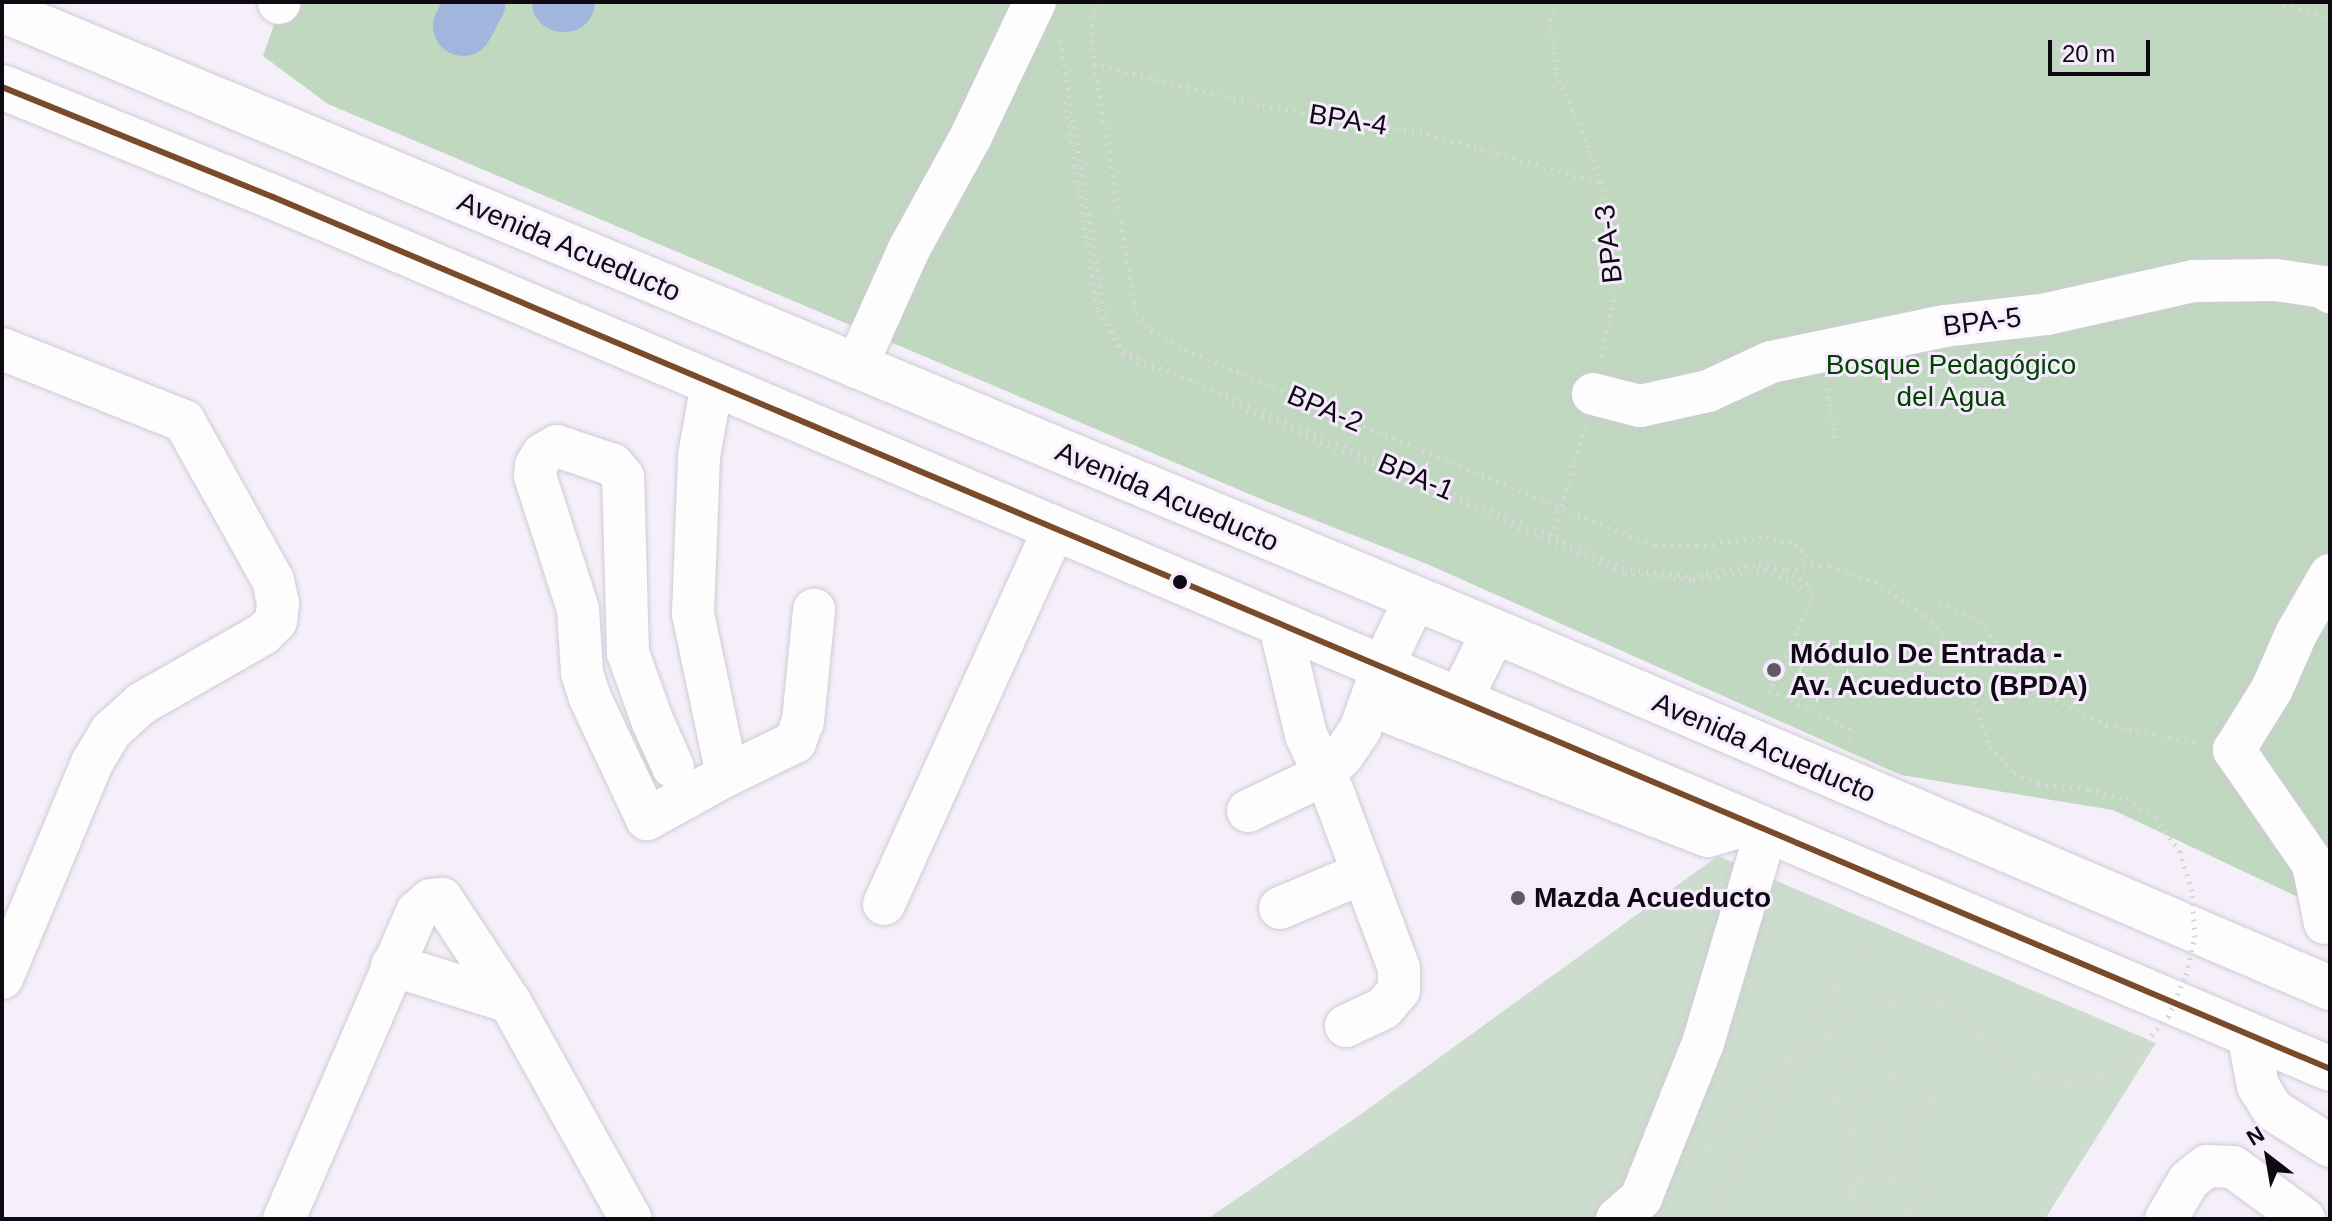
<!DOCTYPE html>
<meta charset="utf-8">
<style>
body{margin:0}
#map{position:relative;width:2332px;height:1221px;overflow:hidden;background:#f4eff9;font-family:Arial,sans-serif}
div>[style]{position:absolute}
.green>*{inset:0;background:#ccdccd}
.forest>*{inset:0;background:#c0d7c0}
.river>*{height:60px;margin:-30px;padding:0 30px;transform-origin:30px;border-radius:30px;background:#a1b6dd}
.path>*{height:5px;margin-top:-2.5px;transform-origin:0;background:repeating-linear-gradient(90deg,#d7d6d9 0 2px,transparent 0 8px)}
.roads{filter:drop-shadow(0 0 2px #d0cad4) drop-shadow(0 0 2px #d0cad4)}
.minor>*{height:42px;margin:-21px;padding:0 21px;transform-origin:21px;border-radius:21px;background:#fdfdfe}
.major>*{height:44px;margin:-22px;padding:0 22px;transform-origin:22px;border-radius:22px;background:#fdfdfe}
.path-bridge>*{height:5px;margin-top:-2.5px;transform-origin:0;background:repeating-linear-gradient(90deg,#d7d6d9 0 2px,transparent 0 8px)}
.bus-1>*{height:6px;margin:-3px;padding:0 3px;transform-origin:3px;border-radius:3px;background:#7a4b2a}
.dots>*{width:22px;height:22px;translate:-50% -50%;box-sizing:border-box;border:4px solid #f5ebfd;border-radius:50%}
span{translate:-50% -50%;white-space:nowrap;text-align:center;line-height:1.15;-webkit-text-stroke:6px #f5ebfd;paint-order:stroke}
.street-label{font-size:28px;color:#0f0913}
.park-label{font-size:28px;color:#040}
.poi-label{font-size:28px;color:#0f0913;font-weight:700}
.left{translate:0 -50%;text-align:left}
.frame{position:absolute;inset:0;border:4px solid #0f0913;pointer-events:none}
.north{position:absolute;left:2228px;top:1117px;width:80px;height:80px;-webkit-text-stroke:6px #f5ebfd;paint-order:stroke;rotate:329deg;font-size:22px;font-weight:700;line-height:32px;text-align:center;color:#0f0913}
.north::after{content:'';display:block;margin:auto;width:28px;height:36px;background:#0f0913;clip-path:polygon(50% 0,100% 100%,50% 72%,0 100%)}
.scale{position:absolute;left:2048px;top:40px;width:102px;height:36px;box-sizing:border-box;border:4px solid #0f0913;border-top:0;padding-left:10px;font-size:24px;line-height:28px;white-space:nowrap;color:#0f0913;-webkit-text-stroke:6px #f5ebfd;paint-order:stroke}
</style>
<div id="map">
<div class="green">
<div style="clip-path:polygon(1718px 856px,2156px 1043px,2045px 1219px,1207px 1219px,1357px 1117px)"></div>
</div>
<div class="forest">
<div style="clip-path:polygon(291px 2px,2330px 2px,2330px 912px,2113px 810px,1901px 775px,1427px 564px,1261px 499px,328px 104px,263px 56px,278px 14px)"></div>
</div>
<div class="river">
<div style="left:562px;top:2px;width:3px"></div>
<div style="left:463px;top:26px;width:27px;rotate:-62deg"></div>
</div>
<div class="path">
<div style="left:1099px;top:2px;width:16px;rotate:120deg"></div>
<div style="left:1091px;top:16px;width:48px;rotate:86.4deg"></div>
<div style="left:1094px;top:64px;width:253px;rotate:80.4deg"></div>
<div style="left:1136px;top:313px;width:23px;rotate:49deg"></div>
<div style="left:1151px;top:330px;width:31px;rotate:31deg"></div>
<div style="left:1178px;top:346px;width:194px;rotate:23.4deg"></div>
<div style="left:1356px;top:423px;width:323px;rotate:22.4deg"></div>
<div style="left:1655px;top:546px;width:41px"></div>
<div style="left:1696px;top:546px;width:71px;rotate:-7.3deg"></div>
<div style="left:1766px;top:537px;width:30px;rotate:14deg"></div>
<div style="left:1795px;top:544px;width:32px;rotate:46deg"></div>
<div style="left:1555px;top:2px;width:19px;rotate:106deg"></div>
<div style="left:1550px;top:20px;width:52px;rotate:83.4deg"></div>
<div style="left:1556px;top:72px;width:103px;rotate:66.4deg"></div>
<div style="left:1597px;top:166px;width:70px;rotate:76deg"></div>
<div style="left:1614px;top:234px;width:50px;rotate:85.4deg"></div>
<div style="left:1618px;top:284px;width:77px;rotate:103.5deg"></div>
<div style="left:2276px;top:2px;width:57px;rotate:17.5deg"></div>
<div style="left:1060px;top:40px;width:280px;rotate:80.7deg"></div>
<div style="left:1105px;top:316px;width:39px;rotate:63deg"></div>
<div style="left:1123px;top:351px;width:552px;rotate:23.36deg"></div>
<div style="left:1630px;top:570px;width:60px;rotate:5.7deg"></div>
<div style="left:1690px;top:576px;width:70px;rotate:-9.9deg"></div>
<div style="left:1759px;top:564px;width:28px;rotate:13deg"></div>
<div style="left:1786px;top:570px;width:27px;rotate:34deg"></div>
<div style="left:1808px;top:585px;width:13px;rotate:67deg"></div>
<div style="left:1813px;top:597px;width:103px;rotate:115.3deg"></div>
<div style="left:1769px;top:690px;width:93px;rotate:25.5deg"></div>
<div style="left:1853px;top:730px;width:14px;rotate:115deg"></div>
<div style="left:1094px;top:64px;width:173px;rotate:14deg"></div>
<div style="left:1262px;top:106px;width:160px;rotate:9.3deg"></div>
<div style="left:1420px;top:132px;width:187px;rotate:15.8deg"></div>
<div style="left:1065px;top:101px;width:211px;rotate:81.3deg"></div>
<div style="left:1097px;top:310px;width:52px;rotate:61.5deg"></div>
<div style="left:1122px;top:356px;width:38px;rotate:23deg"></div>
<div style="left:1827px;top:388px;width:52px;rotate:81.1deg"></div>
<div style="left:1232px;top:404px;width:428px;rotate:23.3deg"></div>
<div style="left:1625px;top:573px;width:68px;rotate:5.9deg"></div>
<div style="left:1693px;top:580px;width:72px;rotate:-8deg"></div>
<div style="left:1764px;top:570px;width:49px;rotate:24deg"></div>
<div style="left:1552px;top:536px;width:114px;rotate:-73.2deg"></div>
<div style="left:1787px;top:569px;width:43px;rotate:-5.3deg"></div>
<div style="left:1830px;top:565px;width:48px;rotate:20.7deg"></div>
<div style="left:1875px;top:582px;width:58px;rotate:33.7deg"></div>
<div style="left:1940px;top:604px;width:44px;rotate:22.5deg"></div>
<div style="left:1981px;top:621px;width:79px;rotate:54.3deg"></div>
<div style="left:2027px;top:685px;width:89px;rotate:26.9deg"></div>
<div style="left:2106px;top:725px;width:94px;rotate:11.1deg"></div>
<div style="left:1876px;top:1042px;width:68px;rotate:64.9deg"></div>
<div style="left:1905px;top:1104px;width:77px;rotate:79.6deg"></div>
<div style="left:1919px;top:1180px;width:46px;rotate:58.4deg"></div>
<div style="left:1845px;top:1061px;width:33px;rotate:55deg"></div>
<div style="left:1864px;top:1088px;width:59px;rotate:70.3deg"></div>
<div style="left:1884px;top:1144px;width:25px;rotate:124deg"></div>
<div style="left:1870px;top:1165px;width:24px;rotate:36deg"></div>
<div style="left:1889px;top:1179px;width:46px;rotate:61.2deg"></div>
<div style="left:1826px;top:1093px;width:23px;rotate:40deg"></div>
<div style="left:1844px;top:1108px;width:27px;rotate:75deg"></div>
<div style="left:1851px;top:1134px;width:42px;rotate:98.1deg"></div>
<div style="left:1845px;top:1176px;width:46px;rotate:68.4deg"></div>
<div style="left:1905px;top:1104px;width:26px;rotate:-11deg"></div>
<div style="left:1931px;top:1099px;width:24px;rotate:83deg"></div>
<div style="left:1700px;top:1157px;width:134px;rotate:-47.7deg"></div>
<div style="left:1790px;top:1058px;width:138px;rotate:-57.1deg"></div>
<div style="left:1889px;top:1179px;width:25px;rotate:-67deg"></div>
<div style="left:1899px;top:1156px;width:13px;rotate:-13deg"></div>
<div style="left:1852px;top:1191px;width:32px;rotate:-55deg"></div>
<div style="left:1715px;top:1219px;width:77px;rotate:-67.8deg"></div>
<div style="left:1744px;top:1148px;width:39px;rotate:-50deg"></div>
</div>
<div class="roads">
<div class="minor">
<div style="left:279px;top:3px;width:1px;rotate:-45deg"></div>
<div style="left:2px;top:349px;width:196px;rotate:21.6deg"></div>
<div style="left:184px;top:421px;width:182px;rotate:60.8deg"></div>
<div style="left:273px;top:580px;width:24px;rotate:78deg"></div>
<div style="left:278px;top:603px;width:18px;rotate:96deg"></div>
<div style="left:276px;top:621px;width:18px;rotate:135deg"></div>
<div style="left:263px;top:634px;width:141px;rotate:150.2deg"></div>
<div style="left:141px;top:704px;width:40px;rotate:138deg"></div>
<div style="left:111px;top:731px;width:37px;rotate:121deg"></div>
<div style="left:92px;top:763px;width:233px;rotate:112.7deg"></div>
<div style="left:856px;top:367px;width:129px;rotate:-65.8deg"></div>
<div style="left:909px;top:249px;width:129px;rotate:-61.2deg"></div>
<div style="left:971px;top:136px;width:148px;rotate:-64.5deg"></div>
<div style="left:1593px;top:394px;width:49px;rotate:14.3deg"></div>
<div style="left:1640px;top:406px;width:70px;rotate:-12.4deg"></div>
<div style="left:1708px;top:391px;width:69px;rotate:-24.7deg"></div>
<div style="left:1771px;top:362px;width:178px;rotate:-11.7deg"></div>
<div style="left:1945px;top:326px;width:103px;rotate:-6.7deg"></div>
<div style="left:2047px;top:314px;width:150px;rotate:-12.7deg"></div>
<div style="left:2193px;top:281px;width:83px;rotate:-0.7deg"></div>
<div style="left:2276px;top:280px;width:48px;rotate:8.5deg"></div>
<div style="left:2323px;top:287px;width:9px;rotate:36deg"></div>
<div style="left:1280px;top:626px;width:112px;rotate:76.6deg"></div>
<div style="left:1306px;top:735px;width:61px;rotate:64.7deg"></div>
<div style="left:1332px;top:790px;width:190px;rotate:69.4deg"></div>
<div style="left:1399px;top:968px;width:22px;rotate:90deg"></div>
<div style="left:1399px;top:990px;width:23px;rotate:130deg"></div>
<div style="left:1384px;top:1008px;width:42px;rotate:154.7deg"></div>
<div style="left:1370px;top:705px;width:362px;rotate:21.2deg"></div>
<div style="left:1708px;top:836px;width:43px;rotate:-16.3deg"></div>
<div style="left:673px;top:767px;width:51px;rotate:-114.1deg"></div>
<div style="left:652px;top:720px;width:71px;rotate:-109.7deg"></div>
<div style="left:628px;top:653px;width:176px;rotate:-91.6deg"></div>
<div style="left:623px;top:477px;width:16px;rotate:-130deg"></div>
<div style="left:613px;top:465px;width:59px;rotate:-161.3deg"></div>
<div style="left:557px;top:446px;width:16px;rotate:150deg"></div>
<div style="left:543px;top:454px;width:13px;rotate:122deg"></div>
<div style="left:536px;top:465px;width:11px;rotate:95deg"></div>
<div style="left:535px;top:476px;width:140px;rotate:72.1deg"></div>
<div style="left:578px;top:609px;width:64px;rotate:86.4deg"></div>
<div style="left:582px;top:673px;width:26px;rotate:72deg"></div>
<div style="left:590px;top:698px;width:134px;rotate:64.8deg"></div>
<div style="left:647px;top:819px;width:91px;rotate:-28.8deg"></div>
<div style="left:727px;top:775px;width:165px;rotate:-101.9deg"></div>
<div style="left:693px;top:614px;width:158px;rotate:-87.8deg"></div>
<div style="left:699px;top:456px;width:73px;rotate:-79.8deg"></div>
<div style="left:727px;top:775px;width:76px;rotate:-25.9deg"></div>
<div style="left:795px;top:742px;width:22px;rotate:-69deg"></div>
<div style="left:803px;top:721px;width:112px;rotate:-84.3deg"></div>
<div style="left:1248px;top:811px;width:83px;rotate:-25.6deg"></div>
<div style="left:1323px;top:775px;width:28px;rotate:-45deg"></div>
<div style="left:1343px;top:755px;width:30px;rotate:-56deg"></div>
<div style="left:1360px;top:730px;width:68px;rotate:-70.2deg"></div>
<div style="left:1383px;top:666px;width:74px;rotate:-64.5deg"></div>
<div style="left:884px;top:904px;width:412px;rotate:-65.6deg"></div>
<div style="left:1280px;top:908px;width:90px;rotate:-22.9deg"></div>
<div style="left:2325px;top:923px;width:60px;rotate:-101.5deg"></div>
<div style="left:2313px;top:864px;width:139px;rotate:-124.7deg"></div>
<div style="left:2234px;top:750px;width:72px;rotate:-58.1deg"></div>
<div style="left:2272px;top:689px;width:60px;rotate:-66.4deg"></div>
<div style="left:2296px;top:634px;width:68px;rotate:-60deg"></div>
<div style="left:392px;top:965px;width:124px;rotate:17.4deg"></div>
<div style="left:2248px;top:1033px;width:54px;rotate:79.3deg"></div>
<div style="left:2258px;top:1086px;width:28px;rotate:58deg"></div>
<div style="left:2273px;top:1110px;width:67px;rotate:32.3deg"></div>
<div style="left:284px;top:1219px;width:335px;rotate:-66.6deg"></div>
<div style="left:417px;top:912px;width:18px;rotate:-41deg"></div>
<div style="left:431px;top:900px;width:11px;rotate:-5deg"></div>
<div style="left:442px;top:899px;width:123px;rotate:56.6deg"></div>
<div style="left:510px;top:1002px;width:248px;rotate:60.9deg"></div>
<div style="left:1617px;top:1219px;width:32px;rotate:-41deg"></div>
<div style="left:1641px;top:1198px;width:167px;rotate:-68.2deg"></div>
<div style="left:1703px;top:1043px;width:221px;rotate:-73.4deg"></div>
<div style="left:2166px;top:1219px;width:45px;rotate:-59.5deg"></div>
<div style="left:2189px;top:1180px;width:23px;rotate:-38deg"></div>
<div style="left:2207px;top:1166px;width:26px;rotate:2deg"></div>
<div style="left:2233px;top:1167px;width:88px;rotate:36.2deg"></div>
</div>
<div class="major">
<div style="left:2px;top:10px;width:1616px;rotate:22.6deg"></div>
<div style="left:1494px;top:631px;width:909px;rotate:23.12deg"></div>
<div style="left:2px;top:87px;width:292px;rotate:22.1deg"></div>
<div style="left:273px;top:197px;width:2234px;rotate:22.97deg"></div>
<div style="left:1460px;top:700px;width:77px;rotate:-63.8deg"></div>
</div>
</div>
<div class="path-bridge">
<div style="left:1769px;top:1118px;width:44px;rotate:-64.6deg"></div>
<div style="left:1788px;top:1078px;width:57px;rotate:-46.4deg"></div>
<div style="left:1827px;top:1037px;width:35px;rotate:-41deg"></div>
<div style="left:1853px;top:1014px;width:44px;rotate:-20.1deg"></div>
<div style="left:1894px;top:999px;width:33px"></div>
<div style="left:1927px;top:999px;width:29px;rotate:18deg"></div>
<div style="left:1955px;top:1008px;width:72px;rotate:47.2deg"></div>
<div style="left:2004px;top:1061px;width:34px;rotate:27deg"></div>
<div style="left:2034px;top:1076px;width:34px;rotate:15deg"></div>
<div style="left:2067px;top:1085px;width:37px;rotate:-13deg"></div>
<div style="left:2103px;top:1077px;width:40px;rotate:-37deg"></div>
<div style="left:2135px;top:1053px;width:49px;rotate:-47.5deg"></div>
<div style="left:2168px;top:1017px;width:46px;rotate:-66.8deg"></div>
<div style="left:2186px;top:975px;width:39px;rotate:-77deg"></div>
<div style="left:2195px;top:937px;width:46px;rotate:-93.7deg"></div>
<div style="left:2192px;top:891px;width:41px;rotate:-107.1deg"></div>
<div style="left:2180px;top:852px;width:43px;rotate:-125.5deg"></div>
<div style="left:2155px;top:817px;width:31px;rotate:-147deg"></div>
<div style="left:2129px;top:800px;width:42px;rotate:-165deg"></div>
<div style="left:2088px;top:789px;width:50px;rotate:-174.3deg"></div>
<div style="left:2038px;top:784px;width:29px;rotate:-155deg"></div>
<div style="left:2012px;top:772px;width:38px;rotate:-129deg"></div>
<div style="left:1988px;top:742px;width:102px;rotate:-109.5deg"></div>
<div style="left:1954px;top:646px;width:45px;rotate:-134.1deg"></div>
</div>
<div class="bus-1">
<div style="left:2px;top:87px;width:292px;rotate:22.1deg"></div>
<div style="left:273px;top:197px;width:2234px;rotate:22.97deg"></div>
</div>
<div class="dots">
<div style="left:1180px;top:582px;background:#0f0913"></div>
<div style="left:1774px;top:670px;background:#5f5a64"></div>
<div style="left:1518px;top:898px;background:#5f5a64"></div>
</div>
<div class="street-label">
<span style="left:1348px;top:120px;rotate:9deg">BPA-4</span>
<span style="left:1609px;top:244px;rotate:-96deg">BPA-3</span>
<span style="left:569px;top:247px;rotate:23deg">Avenida Acueducto</span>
<span style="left:1982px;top:322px;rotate:-7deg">BPA-5</span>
<span style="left:1325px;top:409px;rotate:23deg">BPA-2</span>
<span style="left:1416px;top:477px;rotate:23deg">BPA-1</span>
<span style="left:1167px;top:497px;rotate:23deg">Avenida Acueducto</span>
<span style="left:1764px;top:748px;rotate:23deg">Avenida Acueducto</span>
</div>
<div class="park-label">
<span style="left:1951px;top:381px">Bosque Pedagógico<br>del Agua</span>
</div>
<div class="poi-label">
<span class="left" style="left:1790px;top:670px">Módulo De Entrada -<br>Av. Acueducto (BPDA)</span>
<span class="left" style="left:1534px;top:898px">Mazda Acueducto</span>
</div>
<div class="frame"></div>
<div class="north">N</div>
<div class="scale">20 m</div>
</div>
